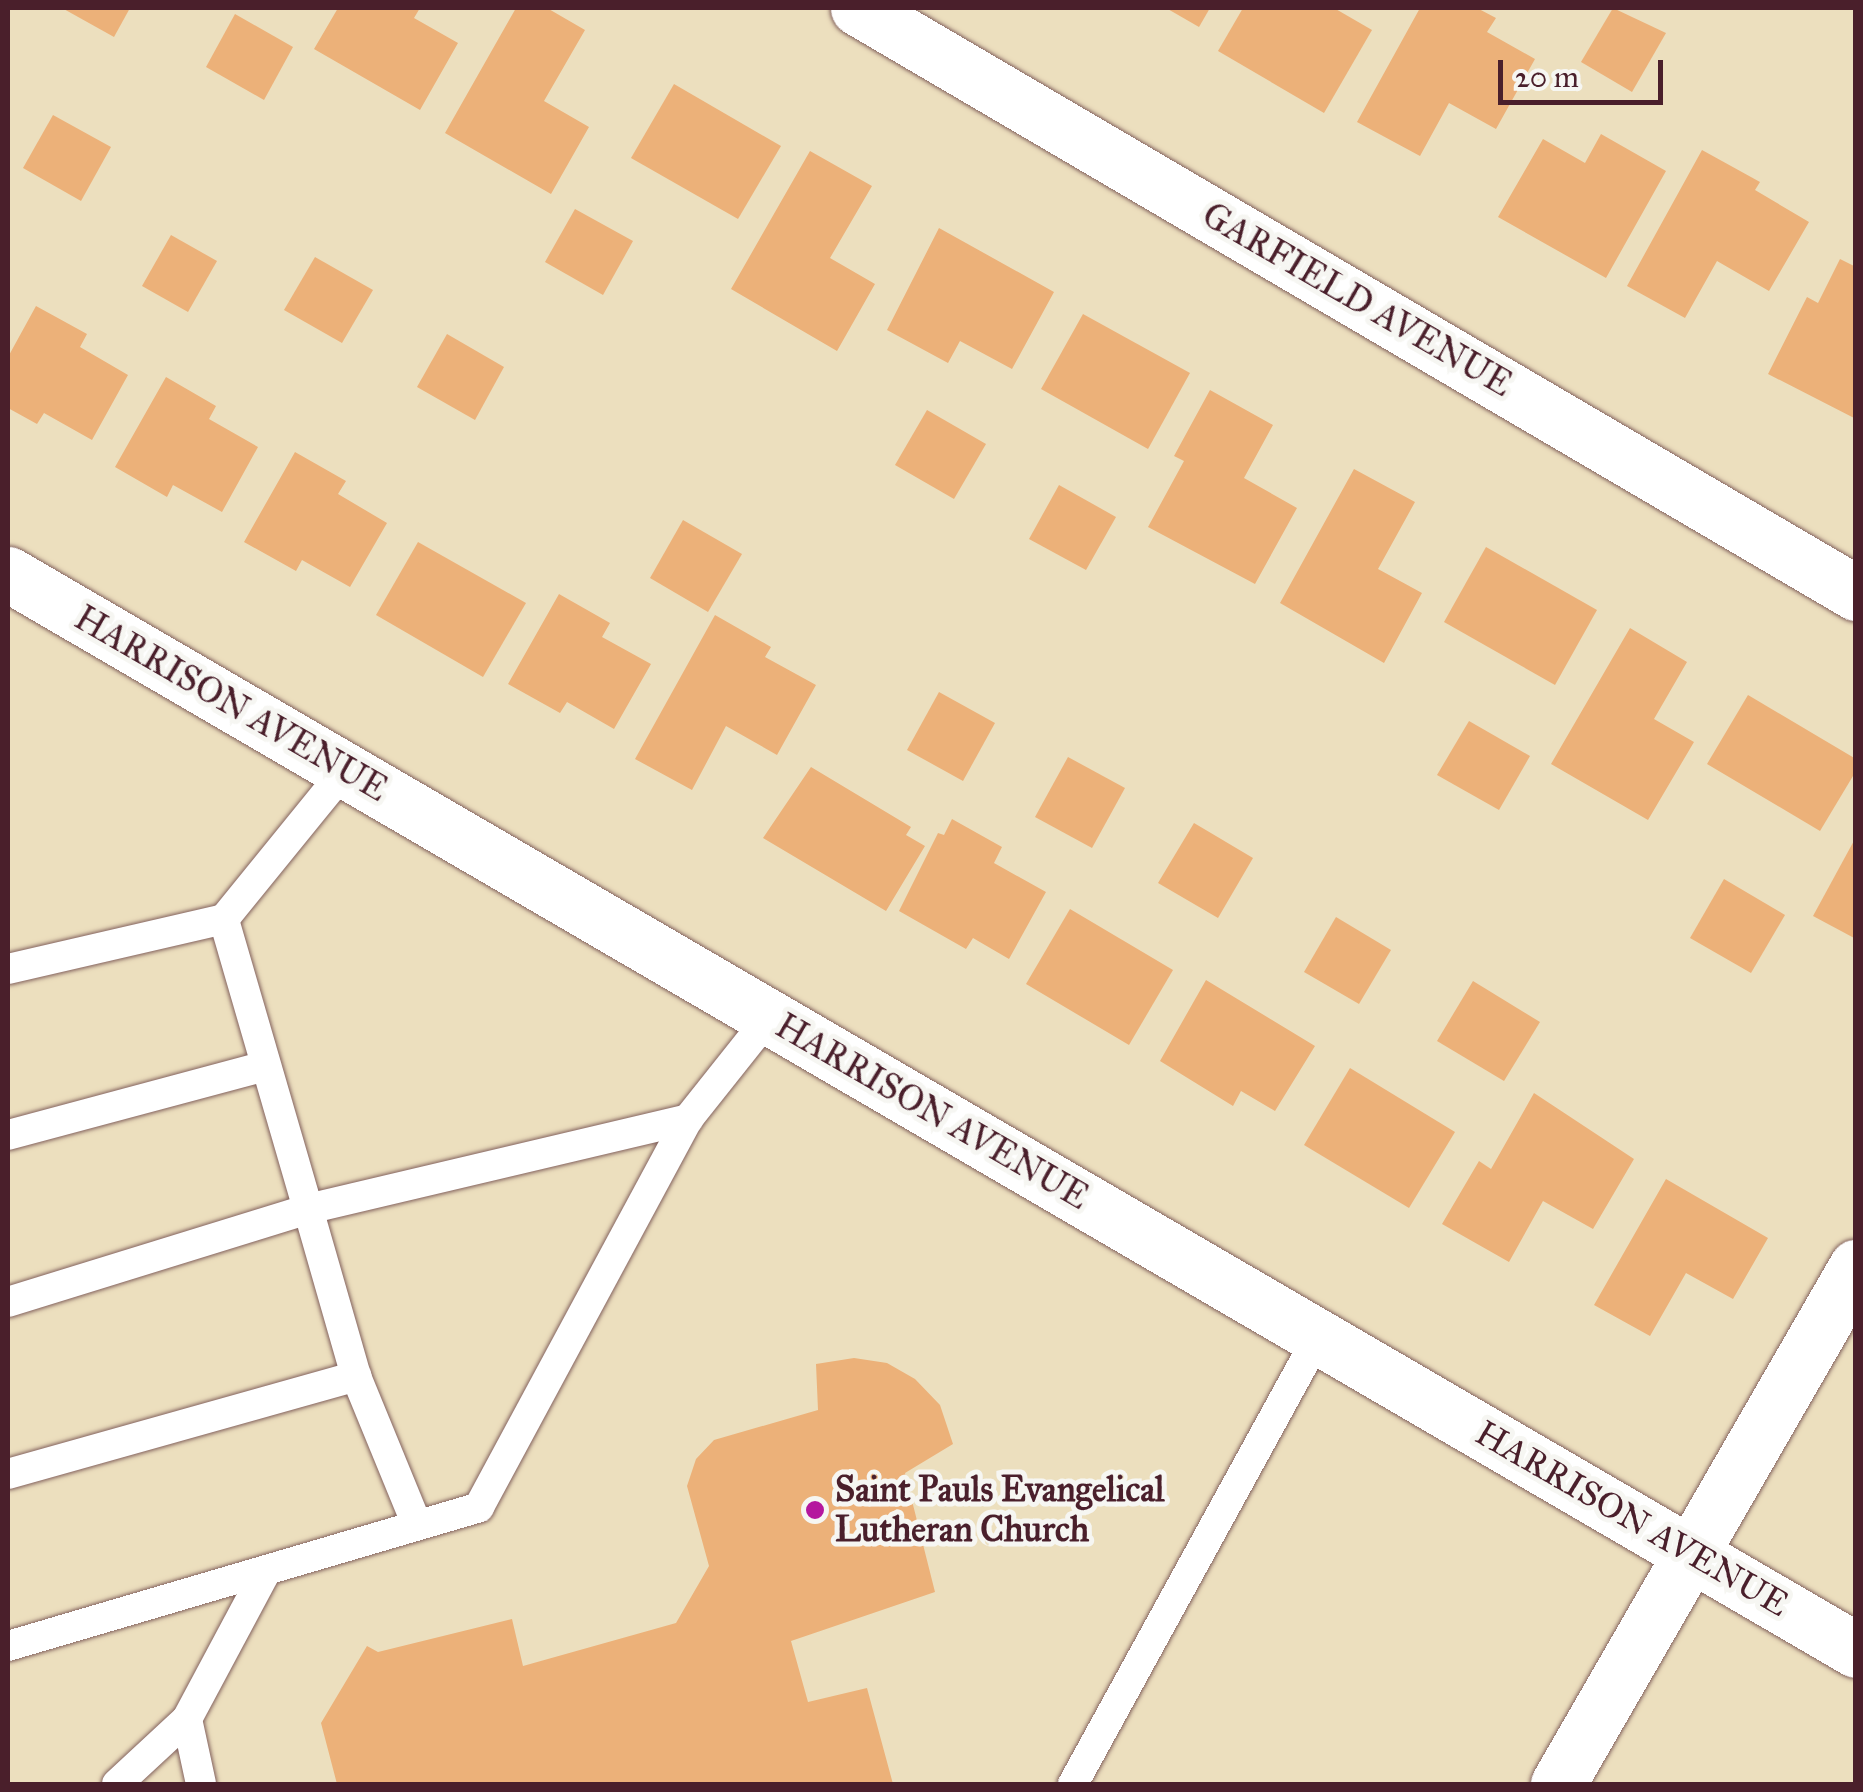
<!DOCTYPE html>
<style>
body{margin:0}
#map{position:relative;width:1863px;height:1792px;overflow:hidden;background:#ecdfbe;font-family:"IM FELL Great Primer",serif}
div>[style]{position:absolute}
.building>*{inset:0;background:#ecb179}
.roads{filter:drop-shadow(0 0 2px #83625e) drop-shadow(0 0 2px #83625e)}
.lane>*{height:30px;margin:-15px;padding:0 15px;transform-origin:15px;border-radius:15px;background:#fff}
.street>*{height:55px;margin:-27.5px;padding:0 27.5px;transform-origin:27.5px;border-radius:27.5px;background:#fff}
.dots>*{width:28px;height:28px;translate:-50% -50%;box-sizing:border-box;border:5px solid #f6f6f2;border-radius:50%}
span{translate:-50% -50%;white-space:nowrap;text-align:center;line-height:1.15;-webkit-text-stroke:10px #f6f6f2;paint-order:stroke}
.street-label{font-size:35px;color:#4a1f2b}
.poi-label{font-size:35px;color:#4a1f2b;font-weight:700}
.left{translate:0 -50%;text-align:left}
.frame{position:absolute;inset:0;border:10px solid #4a1f2b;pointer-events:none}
.scale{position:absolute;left:1498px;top:60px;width:165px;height:45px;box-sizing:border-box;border:5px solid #4a1f2b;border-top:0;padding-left:12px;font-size:30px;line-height:35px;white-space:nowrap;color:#4a1f2b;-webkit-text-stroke:8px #f6f6f2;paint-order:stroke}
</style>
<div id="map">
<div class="building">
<div style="clip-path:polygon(62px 8px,130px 8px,114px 37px)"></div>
<div style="clip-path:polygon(338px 8px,420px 8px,414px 18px,458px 43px,420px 110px,314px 49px)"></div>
<div style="clip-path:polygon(516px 8px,547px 8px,585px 30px,544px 101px,589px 127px,551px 194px,445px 133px)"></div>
<div style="clip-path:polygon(1166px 8px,1210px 8px,1199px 27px)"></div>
<div style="clip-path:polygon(1243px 8px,1334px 8px,1372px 30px,1324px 113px,1218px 51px)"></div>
<div style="clip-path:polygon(1420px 8px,1477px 8px,1496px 18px,1487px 32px,1535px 59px,1496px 129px,1449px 103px,1420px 156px,1357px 122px)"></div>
<div style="clip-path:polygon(1613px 8px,1666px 33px,1632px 92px,1581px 62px)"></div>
<div style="clip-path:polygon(235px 14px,293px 47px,264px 100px,206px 67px)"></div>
<div style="clip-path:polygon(674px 84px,781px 146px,738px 219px,631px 158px)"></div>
<div style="clip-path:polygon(53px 115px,111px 147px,81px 201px,23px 168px)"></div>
<div style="clip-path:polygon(1601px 134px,1666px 171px,1606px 278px,1498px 217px,1543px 139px,1585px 163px)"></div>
<div style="clip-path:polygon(1702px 150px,1760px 182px,1755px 190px,1809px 222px,1769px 291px,1717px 261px,1685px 318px,1627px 286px)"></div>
<div style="clip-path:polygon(810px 151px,872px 186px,830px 258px,875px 284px,837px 351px,731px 289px)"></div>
<div style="clip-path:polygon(575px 209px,633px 241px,603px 295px,545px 262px)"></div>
<div style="clip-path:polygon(939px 228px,1054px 292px,1012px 369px,960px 341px,948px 363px,887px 330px)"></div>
<div style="clip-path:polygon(171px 235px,217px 261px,188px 312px,142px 286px)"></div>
<div style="clip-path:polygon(315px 257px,373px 290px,342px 343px,284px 310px)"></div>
<div style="clip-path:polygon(1840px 259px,1856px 267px,1856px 419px,1768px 374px,1807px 297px,1818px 303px)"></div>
<div style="clip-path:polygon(36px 306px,87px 334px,80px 347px,128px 375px,92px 440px,44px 413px,37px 424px,8px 408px,8px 357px)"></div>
<div style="clip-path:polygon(1083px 314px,1190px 373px,1148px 449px,1041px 389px)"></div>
<div style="clip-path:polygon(447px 334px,504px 367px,475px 420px,417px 387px)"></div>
<div style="clip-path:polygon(166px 377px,216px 406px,209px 419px,258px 447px,222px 512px,173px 485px,167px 497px,115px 467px)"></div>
<div style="clip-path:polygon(1210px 390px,1273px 425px,1244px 478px,1297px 508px,1255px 584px,1148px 527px,1184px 461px,1174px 456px)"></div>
<div style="clip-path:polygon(927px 410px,986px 444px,954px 499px,895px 465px)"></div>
<div style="clip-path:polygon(295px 452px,346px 481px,338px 494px,387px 523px,350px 587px,302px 560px,296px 571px,244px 542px)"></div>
<div style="clip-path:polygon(1354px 469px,1415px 502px,1378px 569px,1422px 593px,1384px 663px,1280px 603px)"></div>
<div style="clip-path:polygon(1059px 485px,1116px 517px,1086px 570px,1029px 539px)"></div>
<div style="clip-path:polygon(683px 520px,742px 554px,708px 612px,650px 578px)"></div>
<div style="clip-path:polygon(418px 542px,526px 603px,483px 677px,376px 615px)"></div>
<div style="clip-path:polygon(1486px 547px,1597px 610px,1555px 685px,1444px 622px)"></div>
<div style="clip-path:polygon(559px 594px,610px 623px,602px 637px,651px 664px,614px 729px,567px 702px,560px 713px,508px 684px)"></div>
<div style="clip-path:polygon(715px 615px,771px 647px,765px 657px,816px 685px,777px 755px,726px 726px,692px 790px,635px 759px)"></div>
<div style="clip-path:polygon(1630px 628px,1687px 662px,1654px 719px,1694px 742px,1648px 820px,1551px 764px)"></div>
<div style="clip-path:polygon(939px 692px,995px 723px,963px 781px,907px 750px)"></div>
<div style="clip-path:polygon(1748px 695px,1856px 759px,1856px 771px,1820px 831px,1707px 764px)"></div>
<div style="clip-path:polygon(1469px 721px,1530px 756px,1499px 810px,1437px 775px)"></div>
<div style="clip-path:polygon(1068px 757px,1125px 788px,1092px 848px,1035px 817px)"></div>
<div style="clip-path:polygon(811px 767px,911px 827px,906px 835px,925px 846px,886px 911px,763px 838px)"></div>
<div style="clip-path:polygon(952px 819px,1002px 847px,994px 863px,1046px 892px,1009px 959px,973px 938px,966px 949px,899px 911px,938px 833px,944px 835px)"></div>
<div style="clip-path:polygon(1194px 823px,1253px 858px,1218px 918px,1158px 883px)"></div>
<div style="clip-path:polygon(1856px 837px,1856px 939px,1813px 916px)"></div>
<div style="clip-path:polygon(1724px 879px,1785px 915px,1751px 973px,1690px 938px)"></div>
<div style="clip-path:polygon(1070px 909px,1173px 970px,1129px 1045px,1026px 984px)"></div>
<div style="clip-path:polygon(1336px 917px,1391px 950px,1359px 1004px,1304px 972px)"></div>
<div style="clip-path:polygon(1206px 980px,1315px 1046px,1275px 1111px,1241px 1091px,1233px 1106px,1160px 1061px)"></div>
<div style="clip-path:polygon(1473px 981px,1540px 1022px,1504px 1081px,1437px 1041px)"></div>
<div style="clip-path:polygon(1350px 1068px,1455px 1132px,1409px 1208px,1304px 1145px)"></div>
<div style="clip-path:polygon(1534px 1093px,1634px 1159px,1593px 1229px,1543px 1201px,1509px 1262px,1442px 1224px,1479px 1161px,1491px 1169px)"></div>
<div style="clip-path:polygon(1666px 1179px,1768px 1238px,1733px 1299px,1686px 1273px,1650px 1336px,1594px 1305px)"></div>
<div style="clip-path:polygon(854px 1358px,887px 1363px,915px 1379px,940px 1405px,953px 1444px,905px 1473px,935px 1592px,791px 1641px,808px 1702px,867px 1688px,893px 1784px,337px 1784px,321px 1723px,367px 1646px,378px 1652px,512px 1619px,523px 1666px,676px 1623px,709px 1566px,687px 1486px,696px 1459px,714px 1440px,818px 1410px,816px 1364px)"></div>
</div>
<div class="roads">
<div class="lane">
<div style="left:8px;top:969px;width:222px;rotate:-13deg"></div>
<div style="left:224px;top:919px;width:192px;rotate:-50.9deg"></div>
<div style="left:8px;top:1135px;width:266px;rotate:-15deg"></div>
<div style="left:8px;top:1302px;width:314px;rotate:-17.2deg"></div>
<div style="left:308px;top:1209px;width:302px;rotate:-106.2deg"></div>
<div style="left:8px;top:1474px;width:362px;rotate:-15.7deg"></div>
<div style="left:417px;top:1525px;width:161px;rotate:-112.3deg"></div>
<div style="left:356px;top:1376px;width:174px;rotate:-106deg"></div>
<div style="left:308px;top:1209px;width:391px;rotate:-13.3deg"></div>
<div style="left:8px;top:1646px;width:491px;rotate:-16.4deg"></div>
<div style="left:479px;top:1507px;width:441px;rotate:-61.7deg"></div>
<div style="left:688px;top:1119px;width:130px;rotate:-51.5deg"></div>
<div style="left:187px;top:1719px;width:66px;rotate:77.8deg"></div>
<div style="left:117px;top:1784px;width:96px;rotate:-42.9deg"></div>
<div style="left:187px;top:1719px;width:166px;rotate:-61.9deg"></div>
<div style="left:1073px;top:1784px;width:510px;rotate:-61.27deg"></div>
</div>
<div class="street">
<div style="left:858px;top:8px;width:1157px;rotate:30.38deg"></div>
<div style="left:8px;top:574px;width:2138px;rotate:30.21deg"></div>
<div style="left:1558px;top:1784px;width:597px;rotate:-60.04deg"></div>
</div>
</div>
<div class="dots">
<div style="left:815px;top:1510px;background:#b5179e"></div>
</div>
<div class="street-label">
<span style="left:1357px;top:300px;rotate:30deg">GARFIELD AVENUE</span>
<span style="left:231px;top:704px;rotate:30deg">HARRISON AVENUE</span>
<span style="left:932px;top:1112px;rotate:30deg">HARRISON AVENUE</span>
<span style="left:1632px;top:1519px;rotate:30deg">HARRISON AVENUE</span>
</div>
<div class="poi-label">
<span class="left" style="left:835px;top:1510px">Saint Pauls Evangelical<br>Lutheran Church</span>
</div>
<div class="frame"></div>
<div class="scale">20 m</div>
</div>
